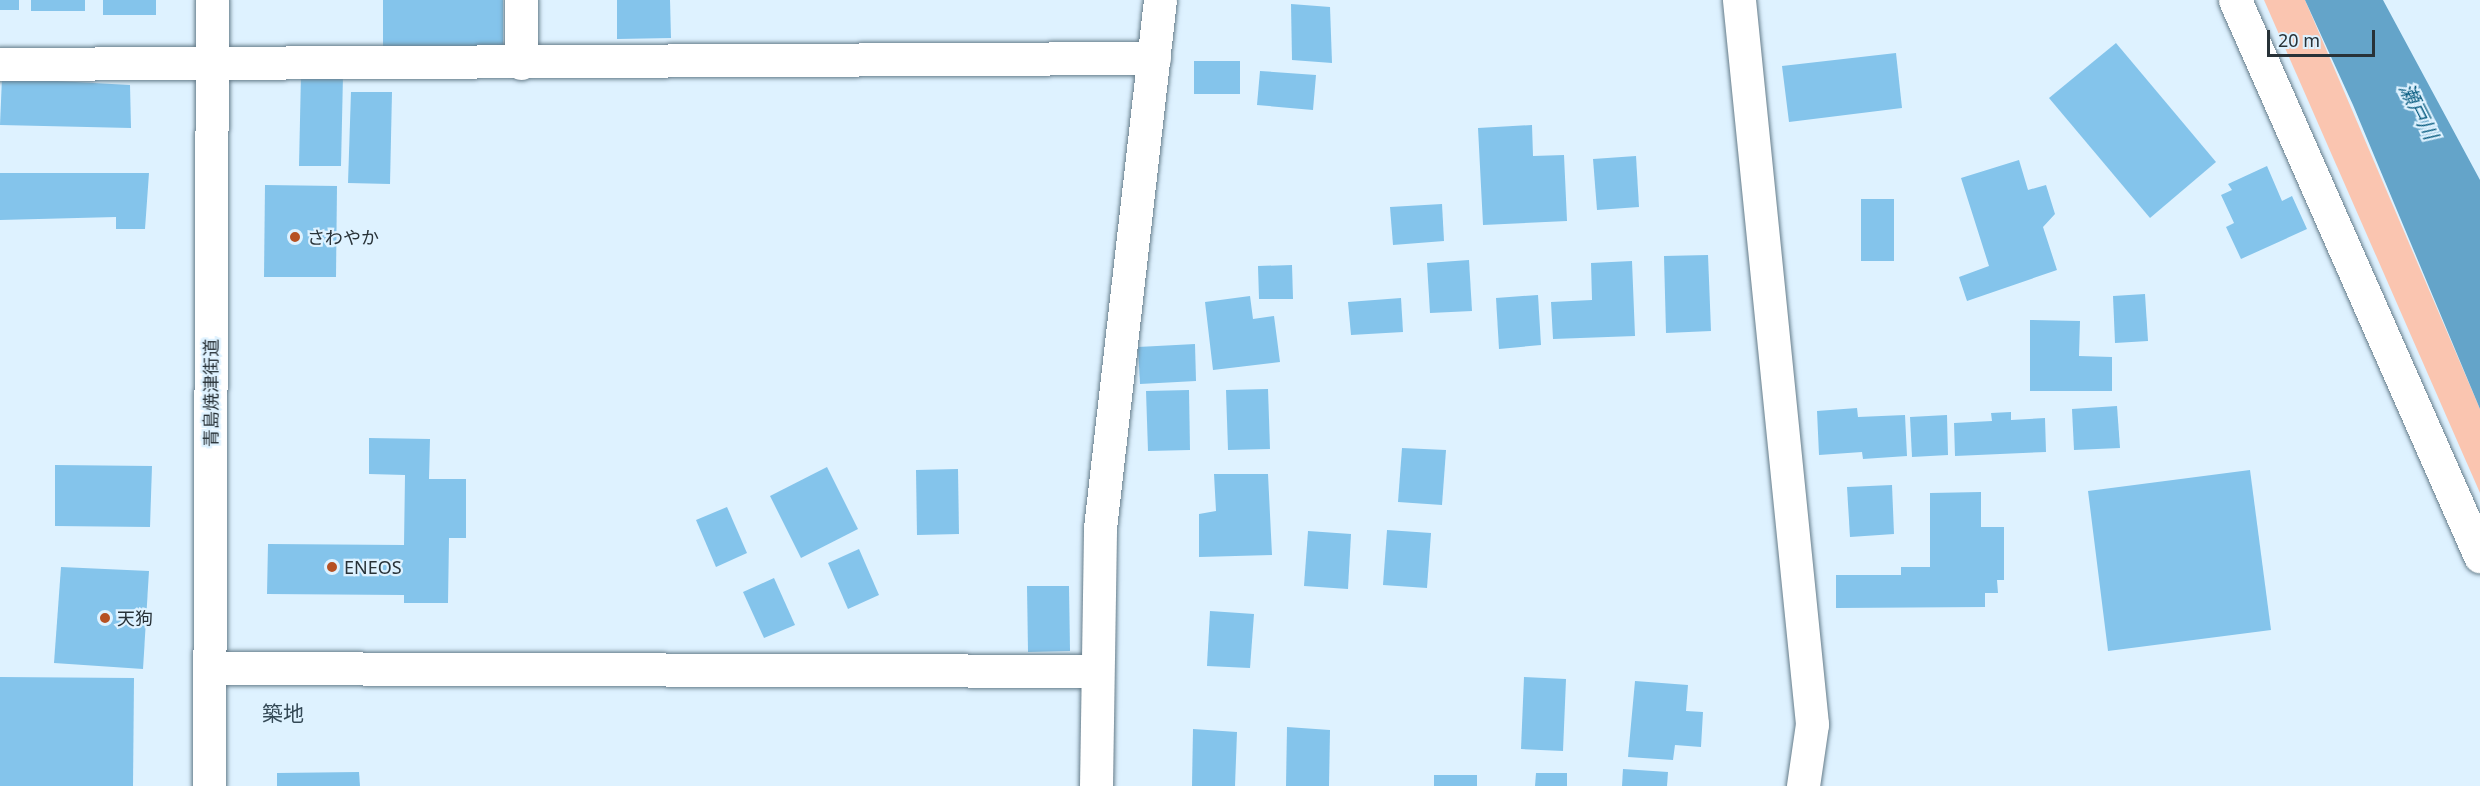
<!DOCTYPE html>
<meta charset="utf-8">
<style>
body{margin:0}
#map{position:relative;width:2480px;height:786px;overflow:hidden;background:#def2ff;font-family:"Noto Sans","Noto Sans JP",sans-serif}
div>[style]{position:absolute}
.green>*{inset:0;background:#fac5b0}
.water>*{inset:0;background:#64a4c9}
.building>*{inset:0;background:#84c4eb}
.roads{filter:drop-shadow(0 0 2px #657c8a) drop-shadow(0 0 2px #657c8a)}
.minor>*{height:33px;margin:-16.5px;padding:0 16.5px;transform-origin:16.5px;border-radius:16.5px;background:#fff}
.major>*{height:33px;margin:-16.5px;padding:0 16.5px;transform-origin:16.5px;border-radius:16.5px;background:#fff}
.dots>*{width:16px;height:16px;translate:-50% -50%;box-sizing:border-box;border:3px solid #def2ff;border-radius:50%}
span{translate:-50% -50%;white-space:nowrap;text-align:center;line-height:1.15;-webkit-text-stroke:4.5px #def2ff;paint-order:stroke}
.poi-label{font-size:18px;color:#283238}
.left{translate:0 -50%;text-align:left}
.street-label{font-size:18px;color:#283238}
.water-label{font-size:20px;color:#0a5d81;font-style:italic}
.quarter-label{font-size:21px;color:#344956}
.scale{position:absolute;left:2267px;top:30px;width:108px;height:27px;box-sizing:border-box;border:3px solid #283238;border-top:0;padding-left:8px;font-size:18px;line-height:21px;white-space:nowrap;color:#283238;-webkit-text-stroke:4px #def2ff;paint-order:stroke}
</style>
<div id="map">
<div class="green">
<div style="clip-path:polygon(2264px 0,2305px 0,2480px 409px,2480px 493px)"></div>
</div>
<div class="water">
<div style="clip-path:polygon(2305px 0,2383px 0,2480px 180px,2480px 409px,2353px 105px)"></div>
</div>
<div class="building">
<div style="clip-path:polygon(0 0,19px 0,19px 10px,0 10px)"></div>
<div style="clip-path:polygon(31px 0,85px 0,85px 11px,31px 11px)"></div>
<div style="clip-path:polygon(103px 0,156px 0,156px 15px,103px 15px)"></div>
<div style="clip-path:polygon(383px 0,503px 0,503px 57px,383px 57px)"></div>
<div style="clip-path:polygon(617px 0,670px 0,671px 38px,617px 39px)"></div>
<div style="clip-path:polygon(1291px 4px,1330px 7px,1332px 63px,1292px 60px)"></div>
<div style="clip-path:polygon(2116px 43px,2216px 162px,2150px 218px,2049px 98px)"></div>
<div style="clip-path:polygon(1896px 53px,1902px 108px,1789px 122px,1782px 66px)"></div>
<div style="clip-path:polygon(1194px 61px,1240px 61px,1240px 94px,1194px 94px)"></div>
<div style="clip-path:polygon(1260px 71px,1316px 75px,1313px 110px,1257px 105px)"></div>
<div style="clip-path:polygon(301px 74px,343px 75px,341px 166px,299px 166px)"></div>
<div style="clip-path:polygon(2px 78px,130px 85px,131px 128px,0 125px)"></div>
<div style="clip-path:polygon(351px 92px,392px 92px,390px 184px,348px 183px)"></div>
<div style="clip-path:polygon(1532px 125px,1533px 156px,1564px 155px,1567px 221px,1483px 225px,1478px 128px)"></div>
<div style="clip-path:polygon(1636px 156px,1639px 207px,1597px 210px,1593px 159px)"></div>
<div style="clip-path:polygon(2019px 160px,2028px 190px,2046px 185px,2055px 214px,2043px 227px,2057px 270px,1967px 301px,1959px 277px,1989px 266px,1961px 178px)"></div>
<div style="clip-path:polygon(2267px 166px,2282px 201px,2292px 196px,2307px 229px,2241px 259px,2226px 227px,2234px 223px,2221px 195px,2232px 190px,2228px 184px)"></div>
<div style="clip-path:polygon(0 173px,149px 173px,145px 229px,116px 229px,116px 217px,0 220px)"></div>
<div style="clip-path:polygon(265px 185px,337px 186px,336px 277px,264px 277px)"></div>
<div style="clip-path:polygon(1861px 199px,1894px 199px,1894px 261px,1861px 261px)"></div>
<div style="clip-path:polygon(1442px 204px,1444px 241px,1393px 245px,1390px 207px)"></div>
<div style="clip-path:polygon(1708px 255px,1711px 331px,1666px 333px,1664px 256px)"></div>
<div style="clip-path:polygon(1469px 260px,1472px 311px,1430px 313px,1427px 263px)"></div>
<div style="clip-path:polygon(1632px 261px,1635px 336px,1553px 339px,1551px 302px,1592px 300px,1591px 263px)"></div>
<div style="clip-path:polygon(1292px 265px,1293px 299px,1259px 299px,1258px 266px)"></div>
<div style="clip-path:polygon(2145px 294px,2148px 341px,2115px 343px,2113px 296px)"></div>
<div style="clip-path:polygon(1538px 295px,1541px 345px,1499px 349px,1496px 298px)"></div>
<div style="clip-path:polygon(1250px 296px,1253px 319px,1274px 316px,1280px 362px,1213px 370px,1205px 302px)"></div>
<div style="clip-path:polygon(1401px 298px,1403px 332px,1351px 335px,1348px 302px)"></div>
<div style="clip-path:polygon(2030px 320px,2080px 321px,2079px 356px,2112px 357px,2112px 391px,2030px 391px)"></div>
<div style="clip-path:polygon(1195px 344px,1196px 381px,1140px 384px,1138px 347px)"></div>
<div style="clip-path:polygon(1268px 389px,1270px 449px,1228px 450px,1226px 390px)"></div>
<div style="clip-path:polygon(1189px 390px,1190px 450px,1148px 451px,1146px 391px)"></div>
<div style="clip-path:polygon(2117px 406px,2120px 448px,2074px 450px,2072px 409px)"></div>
<div style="clip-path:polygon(1857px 408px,1858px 417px,1905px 415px,1907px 456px,1863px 459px,1862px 452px,1819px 455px,1817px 411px)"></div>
<div style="clip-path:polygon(2011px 412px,2011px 420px,2045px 418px,2046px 452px,1955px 456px,1954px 423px,1992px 421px,1991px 413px)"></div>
<div style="clip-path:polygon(1947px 415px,1948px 455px,1912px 457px,1910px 417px)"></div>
<div style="clip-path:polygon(369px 438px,430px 439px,429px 479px,466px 479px,466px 538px,449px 538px,448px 603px,404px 603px,404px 595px,267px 594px,268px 544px,404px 545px,405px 475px,369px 474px)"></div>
<div style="clip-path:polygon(1402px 448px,1446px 450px,1442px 505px,1398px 502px)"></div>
<div style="clip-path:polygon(55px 465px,152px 466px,150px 527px,55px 526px)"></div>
<div style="clip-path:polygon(827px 467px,858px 529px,801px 558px,770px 496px)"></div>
<div style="clip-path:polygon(958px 469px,959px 534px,917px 535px,916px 470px)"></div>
<div style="clip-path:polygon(2250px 470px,2271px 630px,2108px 651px,2088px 491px)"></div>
<div style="clip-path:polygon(1214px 474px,1268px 474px,1272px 555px,1199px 557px,1199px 514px,1216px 511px)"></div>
<div style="clip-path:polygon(1892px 485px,1894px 534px,1850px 537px,1847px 487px)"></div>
<div style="clip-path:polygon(1981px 492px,1981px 527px,2004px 527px,2004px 580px,1997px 580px,1998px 593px,1985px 593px,1985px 607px,1836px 608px,1836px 575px,1901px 575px,1901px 567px,1930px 567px,1930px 493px)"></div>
<div style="clip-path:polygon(727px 507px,747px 553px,716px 567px,696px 520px)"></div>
<div style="clip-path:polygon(1387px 530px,1431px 533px,1427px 588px,1383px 585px)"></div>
<div style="clip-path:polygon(1308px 531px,1351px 534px,1348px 589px,1304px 586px)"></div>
<div style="clip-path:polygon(859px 549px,879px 595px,848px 609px,828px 563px)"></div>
<div style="clip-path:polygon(61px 567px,149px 571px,143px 669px,54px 663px)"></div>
<div style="clip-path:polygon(774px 578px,795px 625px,764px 638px,743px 592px)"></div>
<div style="clip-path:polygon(1027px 586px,1069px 586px,1070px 651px,1028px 652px)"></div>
<div style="clip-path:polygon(1210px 611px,1254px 614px,1250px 668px,1207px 666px)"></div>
<div style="clip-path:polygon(0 677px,134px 678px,133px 786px,0 786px)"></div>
<div style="clip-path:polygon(1524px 677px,1566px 679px,1563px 751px,1521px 749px)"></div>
<div style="clip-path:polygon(1635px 681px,1688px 685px,1686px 711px,1703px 712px,1701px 747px,1675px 745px,1673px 760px,1628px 757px)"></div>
<div style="clip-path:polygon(1287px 727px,1330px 730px,1329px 786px,1286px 786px)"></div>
<div style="clip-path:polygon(1193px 729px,1237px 732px,1235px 786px,1192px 786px)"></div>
<div style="clip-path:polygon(1623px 769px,1668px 772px,1667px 786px,1622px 786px)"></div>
<div style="clip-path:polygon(359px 772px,360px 786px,277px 786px,277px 773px)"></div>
<div style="clip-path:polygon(1536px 773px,1567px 773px,1567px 786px,1535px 786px)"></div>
<div style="clip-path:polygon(1434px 775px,1477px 775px,1477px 786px,1434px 786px)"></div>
</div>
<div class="roads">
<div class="minor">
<div style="left:1739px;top:0;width:728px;rotate:84.24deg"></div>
<div style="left:1812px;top:724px;width:63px;rotate:98.3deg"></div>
<div style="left:2235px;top:0;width:608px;rotate:66.22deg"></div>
<div style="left:521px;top:63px;width:63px;rotate:-90deg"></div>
<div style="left:0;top:64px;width:1154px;rotate:-0.3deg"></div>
<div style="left:209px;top:668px;width:888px;rotate:0.19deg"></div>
<div style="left:1096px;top:786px;width:258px;rotate:-89.1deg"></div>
<div style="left:1100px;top:528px;width:531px;rotate:-83.52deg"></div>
</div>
<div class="major">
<div style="left:209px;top:786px;width:786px;rotate:-89.78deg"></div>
</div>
</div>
<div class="dots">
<div style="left:295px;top:237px;background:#b65123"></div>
<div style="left:332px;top:567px;background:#b65123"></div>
<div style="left:105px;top:618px;background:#b65123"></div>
</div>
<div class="poi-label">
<span class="left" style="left:307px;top:237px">さわやか</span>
<span class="left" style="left:344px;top:567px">ENEOS</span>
<span class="left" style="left:117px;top:618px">天狗</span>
</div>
<div class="street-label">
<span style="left:211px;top:393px;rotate:-90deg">青島焼津街道</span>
</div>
<div class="water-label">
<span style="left:2419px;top:111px;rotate:63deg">瀬戸川</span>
</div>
<div class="quarter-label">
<span style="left:283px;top:713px">築地</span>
</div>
<div class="scale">20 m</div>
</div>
